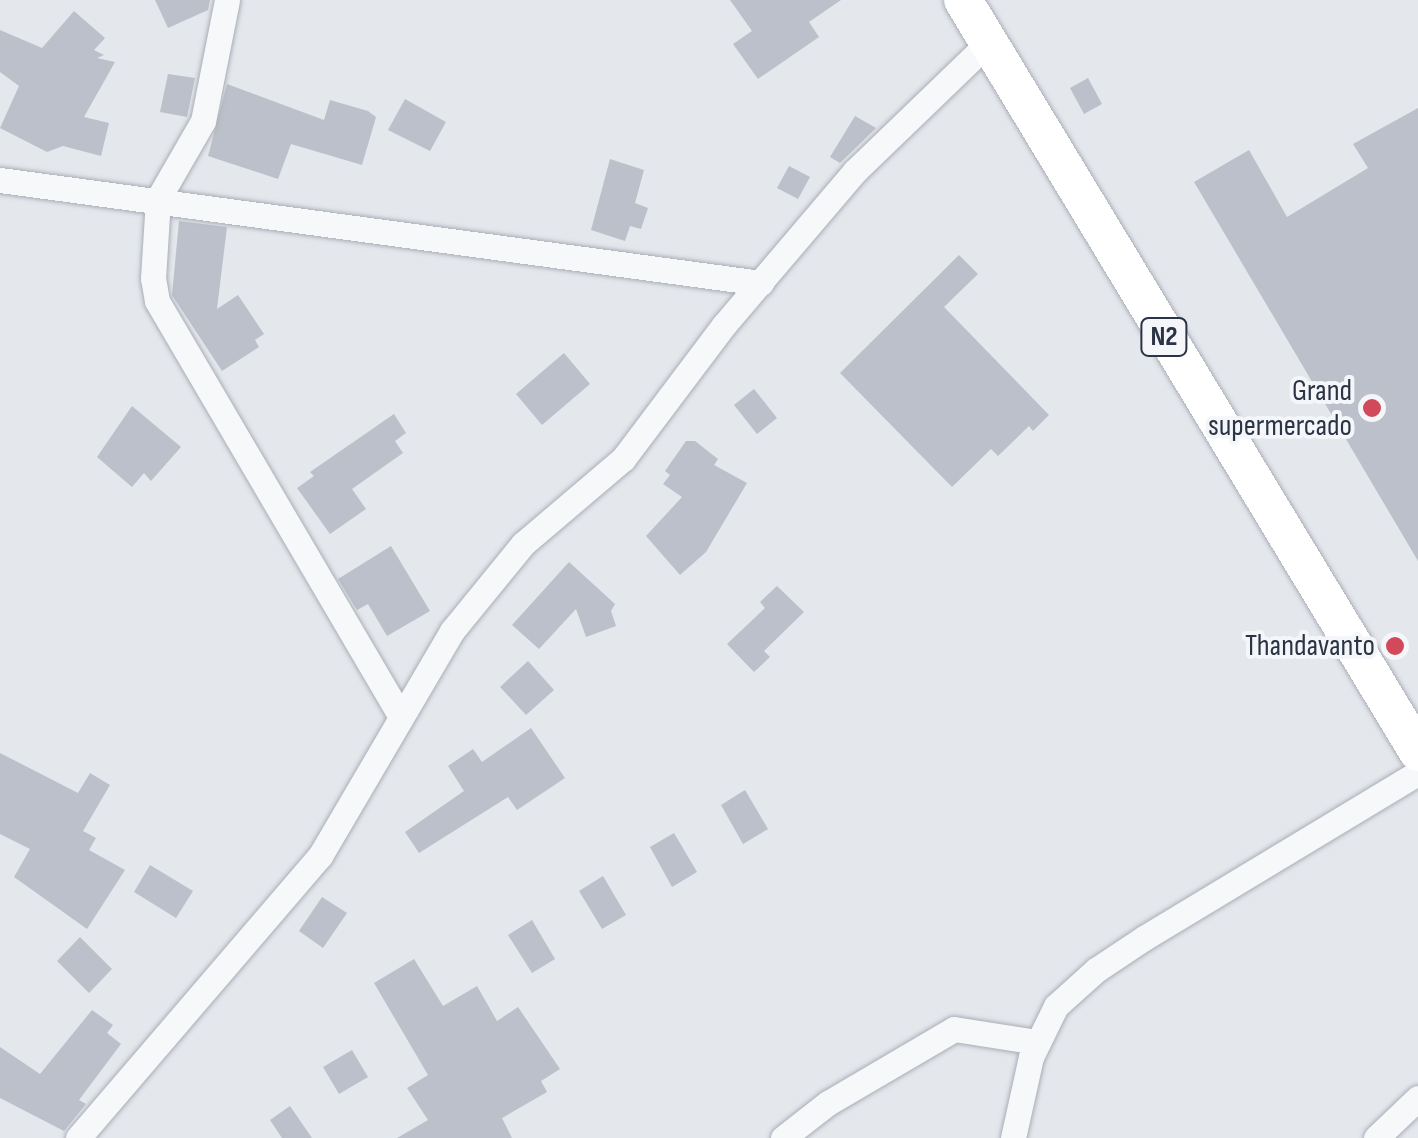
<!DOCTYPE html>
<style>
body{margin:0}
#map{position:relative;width:1418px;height:1138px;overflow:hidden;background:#e4e7ec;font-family:"Sofia Sans Condensed",sans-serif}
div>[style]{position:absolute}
.building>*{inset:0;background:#bbc0ca}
.roads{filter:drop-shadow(0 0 2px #a9aeb7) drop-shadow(0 0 2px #a9aeb7)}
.minor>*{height:25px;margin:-12.5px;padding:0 12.5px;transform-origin:12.5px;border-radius:12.5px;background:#f7f8fa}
.primary>*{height:38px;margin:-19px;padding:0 19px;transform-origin:19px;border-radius:19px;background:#fff}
.dots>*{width:28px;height:28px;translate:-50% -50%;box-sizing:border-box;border:5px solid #f4f6f9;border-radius:50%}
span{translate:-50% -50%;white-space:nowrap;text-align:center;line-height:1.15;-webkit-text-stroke:8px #f4f6f9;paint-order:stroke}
.shield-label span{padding:2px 8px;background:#f4f6f9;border:2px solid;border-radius:8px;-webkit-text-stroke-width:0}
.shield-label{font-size:28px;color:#2b3445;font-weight:700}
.poi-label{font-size:30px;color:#2b3445}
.right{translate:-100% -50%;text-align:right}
</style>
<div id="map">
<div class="building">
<div style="clip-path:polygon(155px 0,210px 0,208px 10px,168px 28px)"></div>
<div style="clip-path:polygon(730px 0,841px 0,809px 22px,819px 37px,758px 79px,733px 44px,752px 31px)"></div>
<div style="clip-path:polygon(74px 11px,105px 38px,94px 50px,104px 55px,97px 58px,115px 62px,84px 117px,109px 123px,101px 156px,63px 146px,47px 152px,0 128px,19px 86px,0 72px,0 30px,42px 48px)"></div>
<div style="clip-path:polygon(168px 74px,195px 78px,187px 117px,160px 112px)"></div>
<div style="clip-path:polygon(1088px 78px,1102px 104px,1084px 114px,1070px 88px)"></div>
<div style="clip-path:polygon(227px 84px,324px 120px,330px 100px,368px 111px,376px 117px,362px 165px,291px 144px,278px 179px,208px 156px)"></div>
<div style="clip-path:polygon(405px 99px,446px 122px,430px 151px,388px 130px)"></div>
<div style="clip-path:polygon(1418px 108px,1418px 561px,1194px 182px,1249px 150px,1287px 217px,1368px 168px,1353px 144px)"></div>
<div style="clip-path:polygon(855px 116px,876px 128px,840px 163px,830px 157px)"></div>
<div style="clip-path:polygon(610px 159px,644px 170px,635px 203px,648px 208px,641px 229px,630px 226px,625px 241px,591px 230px)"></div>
<div style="clip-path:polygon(789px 166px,810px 177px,798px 199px,777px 188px)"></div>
<div style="clip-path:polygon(179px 221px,227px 227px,217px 309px,238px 295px,264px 334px,255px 340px,259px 347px,222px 371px,172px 295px)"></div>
<div style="clip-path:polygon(959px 255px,978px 274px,944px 307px,1049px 415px,1033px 431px,1029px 426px,998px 456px,991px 449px,952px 487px,840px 373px)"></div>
<div style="clip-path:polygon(564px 353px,590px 384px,542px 425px,516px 394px)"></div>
<div style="clip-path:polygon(754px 389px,777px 418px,757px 434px,734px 405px)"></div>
<div style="clip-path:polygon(132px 406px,181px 447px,151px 481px,144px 473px,132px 487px,97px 457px)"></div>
<div style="clip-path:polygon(394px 414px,406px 433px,395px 441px,403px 453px,352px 489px,366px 509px,330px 534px,297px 488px,314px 476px,310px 472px)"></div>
<div style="clip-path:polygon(686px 441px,695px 441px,718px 459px,714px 465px,747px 483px,706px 552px,680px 575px,646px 536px,682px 497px,663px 484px,670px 475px,665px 471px)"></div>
<div style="clip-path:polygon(391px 546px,430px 611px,387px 636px,368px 604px,357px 610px,338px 579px)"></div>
<div style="clip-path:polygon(569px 562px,615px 604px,611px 611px,616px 626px,586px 637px,576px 609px,539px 649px,512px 625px)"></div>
<div style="clip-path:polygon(777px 586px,804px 612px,764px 651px,770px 657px,754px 672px,727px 644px,765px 608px,760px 602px)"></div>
<div style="clip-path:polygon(528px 661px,554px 690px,526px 715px,500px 687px)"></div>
<div style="clip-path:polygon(531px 728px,565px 778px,517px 810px,508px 797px,419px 853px,405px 832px,464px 791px,448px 766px,473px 749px,482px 762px)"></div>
<div style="clip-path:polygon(0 753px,78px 793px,90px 773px,110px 785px,83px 831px,96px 838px,89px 850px,125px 870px,87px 929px,14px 877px,30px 849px,0 834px)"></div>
<div style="clip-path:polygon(745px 790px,768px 829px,743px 844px,721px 805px)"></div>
<div style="clip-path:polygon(674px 833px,697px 872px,672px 887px,650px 847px)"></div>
<div style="clip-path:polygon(150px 865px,193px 891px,176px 918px,134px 892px)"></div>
<div style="clip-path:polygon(603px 876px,626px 915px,602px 929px,579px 891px)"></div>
<div style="clip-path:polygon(322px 897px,347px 913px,323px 948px,299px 931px)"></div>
<div style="clip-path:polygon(532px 920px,555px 959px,532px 973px,508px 935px)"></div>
<div style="clip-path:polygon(80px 937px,112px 969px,89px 993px,57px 961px)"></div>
<div style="clip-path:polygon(414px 959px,443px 1006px,477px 986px,497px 1021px,518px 1007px,560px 1069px,541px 1081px,547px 1092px,502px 1118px,512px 1138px,397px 1138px,428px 1120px,407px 1088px,428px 1075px,374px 983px)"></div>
<div style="clip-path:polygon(92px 1010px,113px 1025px,107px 1033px,121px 1044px,79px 1100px,86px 1104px,64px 1131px,0 1098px,0 1047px,40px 1074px)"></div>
<div style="clip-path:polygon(352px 1050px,368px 1077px,339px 1094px,323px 1067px)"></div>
<div style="clip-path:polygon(290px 1106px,312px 1138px,282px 1138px,270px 1120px)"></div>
</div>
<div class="roads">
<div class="minor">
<div style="left:227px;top:0;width:123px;rotate:101.2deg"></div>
<div style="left:203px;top:121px;width:90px;rotate:120deg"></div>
<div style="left:158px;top:199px;width:79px;rotate:93.6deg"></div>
<div style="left:153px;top:278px;width:23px;rotate:80deg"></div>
<div style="left:157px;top:301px;width:481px;rotate:59.6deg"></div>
<div style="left:0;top:180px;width:768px;rotate:7.71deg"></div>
<div style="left:78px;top:1138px;width:372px;rotate:-49.4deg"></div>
<div style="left:320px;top:856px;width:261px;rotate:-59.6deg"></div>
<div style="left:452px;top:631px;width:112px;rotate:-50.8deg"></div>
<div style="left:523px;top:544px;width:131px;rotate:-40.4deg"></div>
<div style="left:623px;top:459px;width:168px;rotate:-53deg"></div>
<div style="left:724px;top:325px;width:202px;rotate:-49.6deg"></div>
<div style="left:855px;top:171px;width:186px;rotate:-43.9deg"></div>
<div style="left:783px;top:1138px;width:57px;rotate:-37.9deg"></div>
<div style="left:828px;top:1103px;width:146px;rotate:-30.4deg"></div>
<div style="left:954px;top:1029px;width:84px;rotate:8.9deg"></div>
<div style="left:1013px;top:1138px;width:83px;rotate:-77.5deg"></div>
<div style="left:1031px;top:1057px;width:57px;rotate:-63.9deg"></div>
<div style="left:1056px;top:1006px;width:54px;rotate:-42deg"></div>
<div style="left:1096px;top:970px;width:58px;rotate:-33.7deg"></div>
<div style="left:1144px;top:938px;width:320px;rotate:-31.1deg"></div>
<div style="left:1376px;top:1138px;width:58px;rotate:-43.6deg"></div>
</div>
<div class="primary">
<div style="left:963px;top:0;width:879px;rotate:58.82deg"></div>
</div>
</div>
<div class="dots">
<div style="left:1372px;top:408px;background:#d1495b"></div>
<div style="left:1395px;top:646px;background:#d1495b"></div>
</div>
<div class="shield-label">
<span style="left:1164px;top:337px">N2</span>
</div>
<div class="poi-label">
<span class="right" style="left:1352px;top:408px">Grand<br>supermercado</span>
<span class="right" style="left:1375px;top:646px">Thandavanto</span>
</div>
</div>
